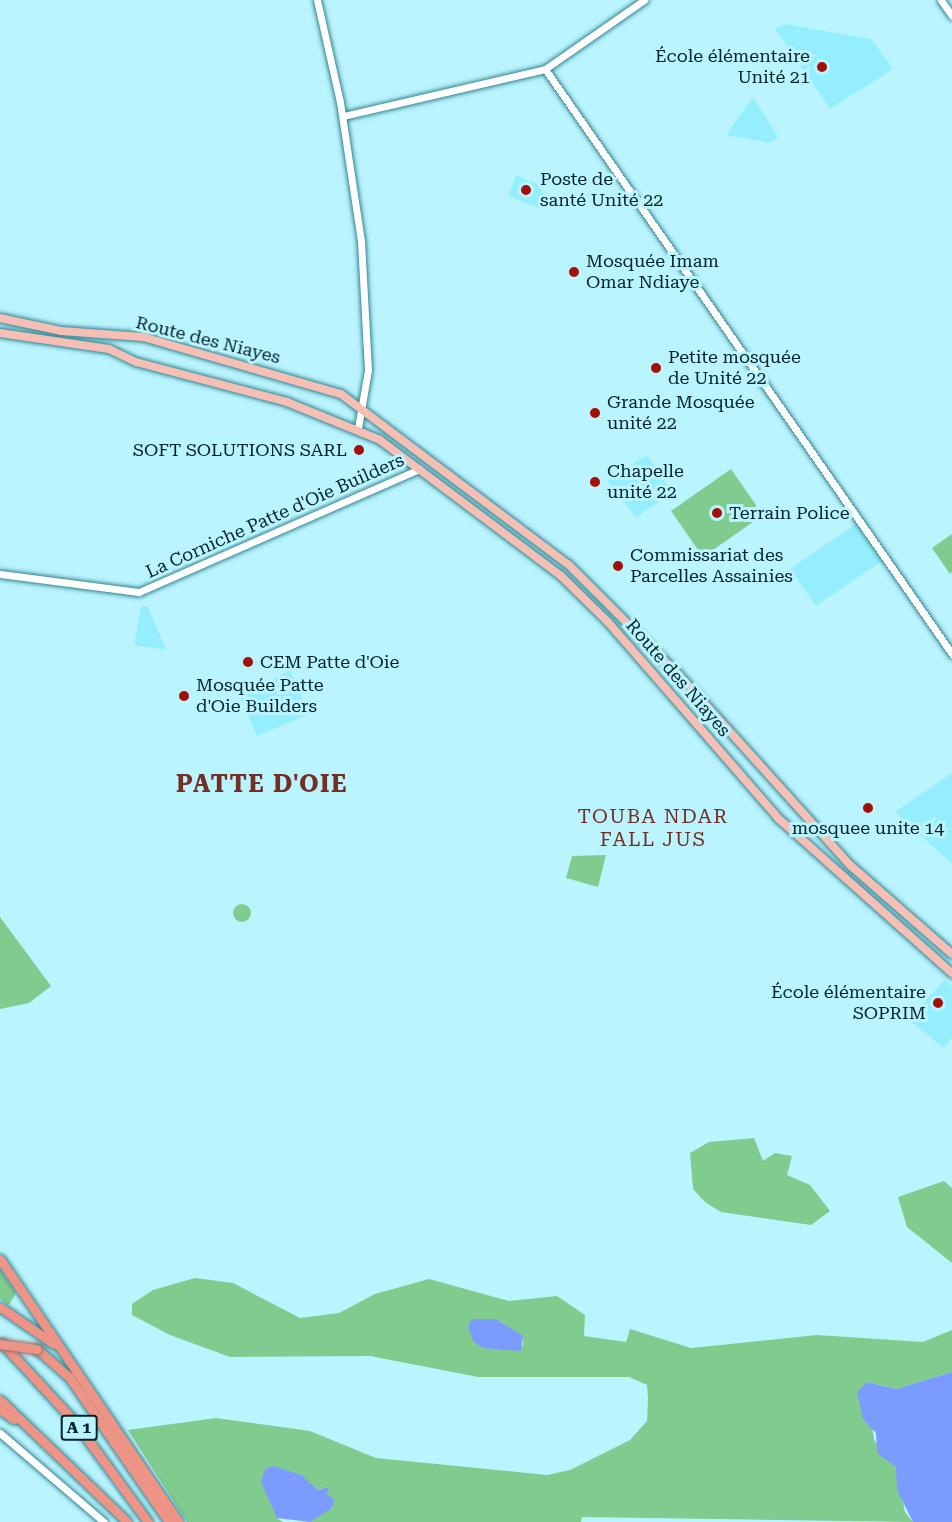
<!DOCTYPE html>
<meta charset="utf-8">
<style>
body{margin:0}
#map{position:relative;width:952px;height:1522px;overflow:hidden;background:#baf4fe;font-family:"Roboto Serif",serif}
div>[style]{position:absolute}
.built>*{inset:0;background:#94eefd}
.green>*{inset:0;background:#80cc8e}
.round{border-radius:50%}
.water>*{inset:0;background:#7b9bff}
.roads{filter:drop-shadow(0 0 2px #338591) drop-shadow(0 0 2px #338591)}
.minor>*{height:7px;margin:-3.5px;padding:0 3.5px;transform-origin:3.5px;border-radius:3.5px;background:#fff}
.major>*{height:8px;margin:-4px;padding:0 4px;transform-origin:4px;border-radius:4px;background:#f5bfb6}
.highway>*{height:9px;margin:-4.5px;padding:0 4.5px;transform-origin:4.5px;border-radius:4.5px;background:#ee9486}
.bridges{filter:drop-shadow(0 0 2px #9b6d65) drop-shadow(0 0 2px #9b6d65)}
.highway-bridge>*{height:9px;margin:-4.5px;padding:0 4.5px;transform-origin:4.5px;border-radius:4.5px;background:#ee9486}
.dots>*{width:16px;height:16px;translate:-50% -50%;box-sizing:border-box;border:3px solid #baf4fe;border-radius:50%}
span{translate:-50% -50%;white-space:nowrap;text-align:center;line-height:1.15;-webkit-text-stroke:6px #baf4fe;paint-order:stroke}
.shield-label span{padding:2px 4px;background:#baf4fe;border:2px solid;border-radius:4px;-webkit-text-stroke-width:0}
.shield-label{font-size:16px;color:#012429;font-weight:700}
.poi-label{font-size:18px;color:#012429}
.right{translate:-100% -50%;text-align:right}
.left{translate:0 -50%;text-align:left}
.street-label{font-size:18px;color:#012429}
.neighbourhood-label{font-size:20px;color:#732e26;letter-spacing:1.5px}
.district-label{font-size:24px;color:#732e26;font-weight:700;letter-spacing:1.5px}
</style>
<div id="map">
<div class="built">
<div style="clip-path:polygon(784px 24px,871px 39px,893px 69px,830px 109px,775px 29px)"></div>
<div style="clip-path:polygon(753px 97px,778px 137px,770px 143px,726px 135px)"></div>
<div style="clip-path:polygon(516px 175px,538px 185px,548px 201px,545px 210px,508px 196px)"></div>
<div style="clip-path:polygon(647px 455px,672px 493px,636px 517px,607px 481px)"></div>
<div style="clip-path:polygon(856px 524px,882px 561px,816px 606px,790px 569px)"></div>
<div style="clip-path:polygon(141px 606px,148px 607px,166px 650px,134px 645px)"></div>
<div style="clip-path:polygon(290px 670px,309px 714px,257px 736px,240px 697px)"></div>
<div style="clip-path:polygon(952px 773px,952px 864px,895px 812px)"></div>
<div style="clip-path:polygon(944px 980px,952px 986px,952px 1037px,944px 1048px,909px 1020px)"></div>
</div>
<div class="green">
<div style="clip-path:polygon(731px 469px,763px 515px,703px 557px,671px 511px)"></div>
<div style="clip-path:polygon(952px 534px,952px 572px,950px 574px,932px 548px)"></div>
<div style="clip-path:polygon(606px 855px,598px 887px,566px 878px,572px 856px)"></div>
<div class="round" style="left:233px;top:904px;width:18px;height:18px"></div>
<div style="clip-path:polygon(0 917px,51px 986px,29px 1003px,0 1009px)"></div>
<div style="clip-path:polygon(754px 1138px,763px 1161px,775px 1153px,792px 1156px,787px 1175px,810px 1185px,830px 1211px,811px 1225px,721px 1212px,705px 1202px,693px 1189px,690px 1153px,709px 1142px)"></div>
<div style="clip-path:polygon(944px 1181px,952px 1188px,952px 1263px,907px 1227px,898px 1197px)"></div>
<div style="clip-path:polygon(0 1269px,16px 1293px,9px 1305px,0 1299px)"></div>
<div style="clip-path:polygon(evenodd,195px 1278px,233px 1283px,300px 1318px,339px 1313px,375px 1294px,429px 1279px,509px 1301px,557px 1296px,585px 1315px,584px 1336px,626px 1342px,630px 1329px,691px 1348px,817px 1335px,923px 1342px,952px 1330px,952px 1372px,896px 1389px,867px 1382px,874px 1440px,896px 1467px,905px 1512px,913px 1522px,582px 1517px,581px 1522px,310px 1522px,335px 1501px,327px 1494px,328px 1487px,318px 1490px,302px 1475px,275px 1468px,277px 1518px,283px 1522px,187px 1522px,128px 1430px,216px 1418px,310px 1431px,376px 1458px,547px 1475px,570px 1470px,630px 1440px,647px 1421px,648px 1399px,647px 1385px,629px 1377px,478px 1377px,370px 1356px,230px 1357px,170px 1335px,132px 1315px,132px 1304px,153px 1290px,195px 1278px,475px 1320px,500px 1321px,523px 1339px,523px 1346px,483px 1348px,475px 1320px)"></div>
</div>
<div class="water">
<div style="clip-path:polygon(472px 1319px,496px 1319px,523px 1336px,521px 1351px,483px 1348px,473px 1341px,468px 1327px)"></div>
<div style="clip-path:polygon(952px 1372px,952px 1522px,913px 1522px,897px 1490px,896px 1467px,877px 1453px,876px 1433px,863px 1419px,857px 1392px,867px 1382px,896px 1389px)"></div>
<div style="clip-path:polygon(273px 1466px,302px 1475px,318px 1490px,329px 1487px,327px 1494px,335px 1500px,331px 1509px,310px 1522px,277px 1518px,261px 1482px,265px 1469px)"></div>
</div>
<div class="roads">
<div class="minor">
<div style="left:317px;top:0;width:105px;rotate:77.3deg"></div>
<div style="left:340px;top:102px;width:141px;rotate:81.4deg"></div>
<div style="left:361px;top:241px;width:129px;rotate:86.9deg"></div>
<div style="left:368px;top:370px;width:59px;rotate:99.8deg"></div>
<div style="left:941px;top:0;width:19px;rotate:55deg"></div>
<div style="left:545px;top:69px;width:713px;rotate:55.17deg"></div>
<div style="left:343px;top:116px;width:207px;rotate:-13.1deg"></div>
<div style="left:545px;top:69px;width:121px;rotate:-34.9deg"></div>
<div style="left:0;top:574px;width:140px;rotate:7.4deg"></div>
<div style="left:139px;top:592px;width:306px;rotate:-23.7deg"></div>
<div style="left:0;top:1433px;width:137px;rotate:40.6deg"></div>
</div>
<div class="major">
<div style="left:0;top:318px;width:62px;rotate:12deg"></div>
<div style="left:61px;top:331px;width:82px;rotate:4.2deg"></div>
<div style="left:143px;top:337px;width:206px;rotate:16.1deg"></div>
<div style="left:341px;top:394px;width:285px;rotate:36.9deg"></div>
<div style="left:569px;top:565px;width:154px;rotate:45deg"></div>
<div style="left:678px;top:674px;width:257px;rotate:48deg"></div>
<div style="left:850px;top:865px;width:135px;rotate:41.1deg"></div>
<div style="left:0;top:333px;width:110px;rotate:8.4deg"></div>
<div style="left:109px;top:349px;width:30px;rotate:26deg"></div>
<div style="left:136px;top:362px;width:156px;rotate:14.8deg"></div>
<div style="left:287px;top:402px;width:100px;rotate:22.2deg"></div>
<div style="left:380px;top:440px;width:226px;rotate:36.9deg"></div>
<div style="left:561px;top:576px;width:64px;rotate:44.4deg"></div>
<div style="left:607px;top:621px;width:262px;rotate:49deg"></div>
<div style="left:779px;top:819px;width:232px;rotate:41.7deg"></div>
</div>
<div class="highway">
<div style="left:0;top:1259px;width:318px;rotate:55.8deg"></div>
<div style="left:0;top:1307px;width:65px;rotate:34.4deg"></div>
<div style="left:2px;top:1343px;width:108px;rotate:47.3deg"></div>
<div style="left:75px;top:1422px;width:124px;rotate:53.9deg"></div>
<div style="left:37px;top:1349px;width:43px;rotate:41.2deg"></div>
<div style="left:69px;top:1377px;width:176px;rotate:55.4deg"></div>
<div style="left:0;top:1400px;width:176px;rotate:43.8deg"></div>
<div style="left:0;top:1409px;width:17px;rotate:36deg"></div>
</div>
</div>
<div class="bridges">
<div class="highway-bridge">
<div style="left:0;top:1344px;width:37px;rotate:8deg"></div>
</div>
</div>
<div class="dots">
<div style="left:822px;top:67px;background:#a40f0a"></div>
<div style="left:526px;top:190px;background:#a40f0a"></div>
<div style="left:574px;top:272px;background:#a40f0a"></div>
<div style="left:656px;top:368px;background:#a40f0a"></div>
<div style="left:595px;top:413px;background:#a40f0a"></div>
<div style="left:359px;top:450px;background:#a40f0a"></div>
<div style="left:595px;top:482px;background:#a40f0a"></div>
<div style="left:717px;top:513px;background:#a40f0a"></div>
<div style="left:618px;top:566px;background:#a40f0a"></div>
<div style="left:248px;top:662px;background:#a40f0a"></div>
<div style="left:184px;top:696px;background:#a40f0a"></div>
<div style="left:868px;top:808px;background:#a40f0a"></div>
<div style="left:938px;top:1003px;background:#a40f0a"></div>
</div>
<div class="shield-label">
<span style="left:79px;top:1428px">A 1</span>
</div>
<div class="poi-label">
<span class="right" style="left:810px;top:67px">École élémentaire<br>Unité 21</span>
<span class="left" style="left:540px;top:190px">Poste de<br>santé Unité 22</span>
<span class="left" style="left:586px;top:272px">Mosquée Imam<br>Omar Ndiaye</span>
<span class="left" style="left:668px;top:368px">Petite mosquée<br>de Unité 22</span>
<span class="left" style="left:607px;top:413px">Grande Mosquée<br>unité 22</span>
<span class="right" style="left:347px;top:450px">SOFT SOLUTIONS SARL</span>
<span class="left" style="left:607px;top:482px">Chapelle<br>unité 22</span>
<span class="left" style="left:729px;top:513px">Terrain Police</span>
<span class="left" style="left:630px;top:566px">Commissariat des<br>Parcelles Assainies</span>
<span class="left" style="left:260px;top:662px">CEM Patte d'Oie</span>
<span class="left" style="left:196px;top:696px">Mosquée Patte<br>d'Oie Builders</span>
<span style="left:868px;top:828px">mosquee unite 14</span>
<span class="right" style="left:926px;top:1003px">École élémentaire<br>SOPRIM</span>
</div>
<div class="street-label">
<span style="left:208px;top:340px;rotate:14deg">Route des Niayes</span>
<span style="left:275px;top:516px;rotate:-24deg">La Corniche Patte d'Oie Builders</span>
<span style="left:678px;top:678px;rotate:49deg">Route des Niayes</span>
</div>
<div class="neighbourhood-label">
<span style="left:653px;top:828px">TOUBA NDAR<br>FALL JUS</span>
</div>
<div class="district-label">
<span style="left:262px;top:785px">PATTE D'OIE</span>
</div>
</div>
